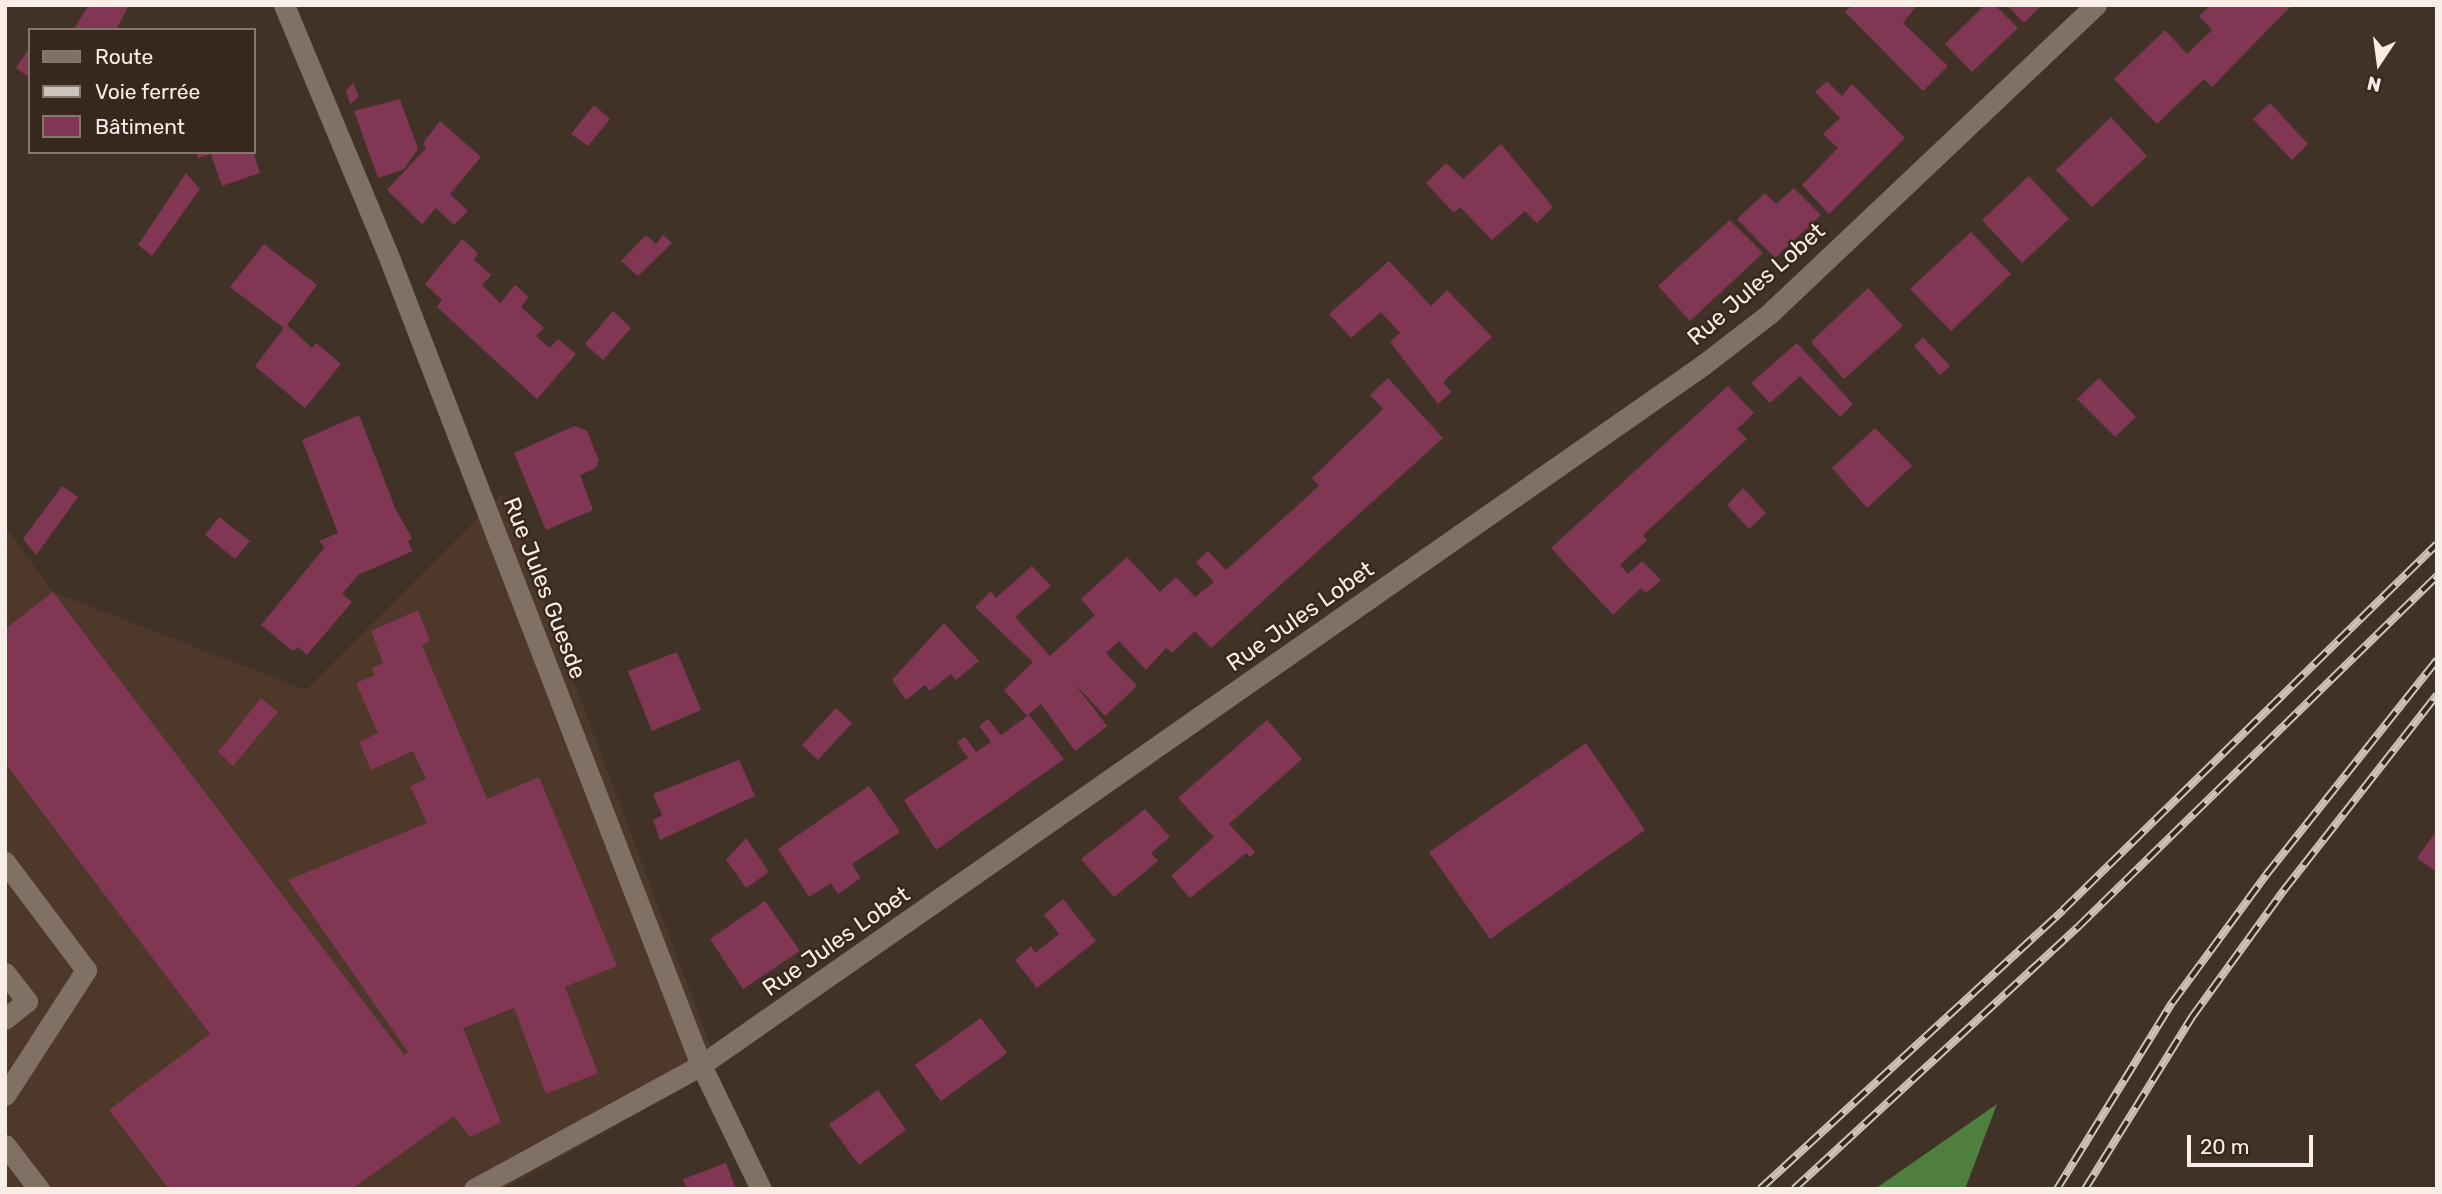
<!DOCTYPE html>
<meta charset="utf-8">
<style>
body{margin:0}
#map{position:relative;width:2442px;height:1194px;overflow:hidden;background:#413227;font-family:Rubik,sans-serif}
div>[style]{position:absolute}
.built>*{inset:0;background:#4d3829}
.forest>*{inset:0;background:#4e7f3f}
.building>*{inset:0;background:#813653}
.lane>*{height:21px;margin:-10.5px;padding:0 10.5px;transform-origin:10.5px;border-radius:10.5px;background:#817064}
.street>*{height:21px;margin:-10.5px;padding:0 10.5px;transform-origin:10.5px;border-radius:10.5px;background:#817064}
.rail>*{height:8px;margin-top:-4px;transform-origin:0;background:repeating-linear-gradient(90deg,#37281d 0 16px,#cec3bb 0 32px);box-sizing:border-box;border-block:2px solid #cec3bb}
span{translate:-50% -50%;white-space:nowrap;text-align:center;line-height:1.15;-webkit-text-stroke:5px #37281d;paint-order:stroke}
.street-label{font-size:23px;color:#f8eee7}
.frame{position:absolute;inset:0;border:7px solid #f8eee7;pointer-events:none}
.legend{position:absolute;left:28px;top:28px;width:228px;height:126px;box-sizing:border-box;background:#37281d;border:2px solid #84776e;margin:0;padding:9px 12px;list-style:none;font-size:21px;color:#f8eee7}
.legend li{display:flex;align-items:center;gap:14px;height:35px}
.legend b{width:35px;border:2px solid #84776e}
.north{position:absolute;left:2344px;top:28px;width:70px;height:70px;-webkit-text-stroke:5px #37281d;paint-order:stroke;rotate:193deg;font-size:19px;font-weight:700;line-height:28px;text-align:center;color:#f8eee7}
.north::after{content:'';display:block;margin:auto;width:24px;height:32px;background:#f8eee7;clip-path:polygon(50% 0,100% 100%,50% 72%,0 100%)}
.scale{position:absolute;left:2187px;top:1135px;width:126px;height:32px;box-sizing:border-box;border:4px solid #f8eee7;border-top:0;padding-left:9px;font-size:21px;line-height:24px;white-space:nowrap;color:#f8eee7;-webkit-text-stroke:5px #37281d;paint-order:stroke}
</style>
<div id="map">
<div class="built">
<div style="clip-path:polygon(503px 493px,719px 1068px,504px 1189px,5px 1189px,5px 526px,53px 592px,306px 690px)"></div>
</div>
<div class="forest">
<div style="clip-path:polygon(1997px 1104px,1965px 1189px,1875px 1189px)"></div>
</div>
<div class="building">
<div style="clip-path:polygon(89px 5px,129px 5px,116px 30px,73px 30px)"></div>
<div style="clip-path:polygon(1852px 5px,1917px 5px,1903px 23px,1948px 66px,1923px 91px,1845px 12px)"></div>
<div style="clip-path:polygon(1985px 5px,1995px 5px,2018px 28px,1972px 72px,1945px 44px)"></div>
<div style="clip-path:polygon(2007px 5px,2042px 5px,2024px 23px)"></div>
<div style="clip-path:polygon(2211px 5px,2292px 5px,2212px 87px,2204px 79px,2157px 124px,2114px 79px,2165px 30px,2187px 54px,2212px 30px,2199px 16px)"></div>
<div style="clip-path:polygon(30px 47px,30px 78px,16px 68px)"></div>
<div style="clip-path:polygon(1827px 81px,1842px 96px,1852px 84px,1905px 138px,1829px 214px,1802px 185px,1838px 148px,1823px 134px,1840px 118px,1815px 92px)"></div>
<div style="clip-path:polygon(353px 83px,359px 97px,350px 104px,346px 91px)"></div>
<div style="clip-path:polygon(400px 99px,418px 149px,404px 169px,378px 178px,354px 111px)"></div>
<div style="clip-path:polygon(2270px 103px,2308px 144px,2292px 160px,2253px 119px)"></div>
<div style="clip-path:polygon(594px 105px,610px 119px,588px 146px,571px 134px)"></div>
<div style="clip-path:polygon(2111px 117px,2147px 156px,2092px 207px,2056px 170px)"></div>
<div style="clip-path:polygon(440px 121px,481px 157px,450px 194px,468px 211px,454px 225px,436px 208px,422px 224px,387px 190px,426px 148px,423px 143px)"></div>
<div style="clip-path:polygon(1501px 144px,1553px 207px,1537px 223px,1525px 211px,1492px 240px,1460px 207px,1454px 213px,1426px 183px,1446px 163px,1463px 179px)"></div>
<div style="clip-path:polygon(196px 152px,253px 152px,260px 173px,222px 186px,211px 154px,198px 158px)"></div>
<div style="clip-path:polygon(186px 173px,200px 189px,152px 256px,138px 245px)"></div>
<div style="clip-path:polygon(2029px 176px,2069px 219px,2022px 263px,1982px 220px)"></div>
<div style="clip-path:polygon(1794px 188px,1821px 215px,1775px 258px,1737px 219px,1765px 193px,1776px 204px)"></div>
<div style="clip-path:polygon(1730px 220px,1763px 253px,1690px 321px,1658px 286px)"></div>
<div style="clip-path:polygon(1971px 232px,2011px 274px,1951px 331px,1910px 289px)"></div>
<div style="clip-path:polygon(646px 235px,656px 244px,663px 235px,672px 243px,638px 276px,621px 261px)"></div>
<div style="clip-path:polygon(462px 239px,478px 253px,474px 260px,491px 275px,482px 285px,500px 303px,515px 285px,529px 297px,521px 307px,544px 328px,536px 336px,550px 348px,558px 339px,576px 354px,537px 399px,437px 307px,442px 300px,425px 284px)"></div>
<div style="clip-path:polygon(264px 244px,317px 285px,287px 325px,312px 348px,316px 343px,341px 364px,305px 408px,255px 366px,284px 328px,230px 287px)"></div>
<div style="clip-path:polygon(1389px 261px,1431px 306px,1447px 290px,1492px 337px,1443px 382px,1451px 392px,1438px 404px,1390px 342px,1400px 333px,1381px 312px,1351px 338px,1329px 314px)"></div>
<div style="clip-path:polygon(1868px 288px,1903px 326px,1844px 379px,1811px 342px)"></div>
<div style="clip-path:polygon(613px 311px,631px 328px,603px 360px,585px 344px)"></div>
<div style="clip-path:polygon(1923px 337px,1950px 366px,1940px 375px,1914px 346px)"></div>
<div style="clip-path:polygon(1797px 343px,1853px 404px,1840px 417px,1800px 376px,1770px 403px,1751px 383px)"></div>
<div style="clip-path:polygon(1388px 378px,1443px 438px,1211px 648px,1195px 631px,1172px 653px,1166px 648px,1146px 670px,1119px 641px,1106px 653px,1137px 686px,1105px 716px,1075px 684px,1107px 726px,1075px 751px,1041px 704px,1027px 716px,1004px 690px,1033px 662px,975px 607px,991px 591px,996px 598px,1032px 566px,1051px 586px,1015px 617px,1050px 656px,1095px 615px,1081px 599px,1127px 557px,1160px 592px,1176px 577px,1195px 597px,1214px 582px,1196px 562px,1208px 551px,1226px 570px,1319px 486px,1312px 478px,1383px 409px,1370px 395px)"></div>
<div style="clip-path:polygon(2099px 378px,2136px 417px,2115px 437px,2077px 399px)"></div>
<div style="clip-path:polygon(1728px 386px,1754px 413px,1737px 429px,1747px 439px,1643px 535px,1647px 540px,1620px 565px,1628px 574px,1642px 561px,1661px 580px,1646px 593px,1641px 588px,1613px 615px,1551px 548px)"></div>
<div style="clip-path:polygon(359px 415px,396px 510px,412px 538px,408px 541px,413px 551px,358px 575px,342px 594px,352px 602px,307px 655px,298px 647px,293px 651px,261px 625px,325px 547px,319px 541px,338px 533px,302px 440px)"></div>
<div style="clip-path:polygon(574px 426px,587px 431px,599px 461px,596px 468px,580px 475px,593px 510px,546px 530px,514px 453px)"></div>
<div style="clip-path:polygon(1875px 428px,1912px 466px,1867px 508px,1832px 468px)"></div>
<div style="clip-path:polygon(62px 486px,78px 497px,36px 555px,23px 539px)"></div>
<div style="clip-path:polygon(1743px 488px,1766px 513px,1749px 529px,1727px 505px)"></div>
<div style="clip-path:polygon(219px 517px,250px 541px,235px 559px,205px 535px)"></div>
<div style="clip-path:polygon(53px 592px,404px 1055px,408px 1052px,288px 880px,427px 823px,410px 786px,426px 779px,413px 751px,371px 770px,359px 742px,378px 733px,356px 683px,375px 675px,372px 668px,383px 663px,371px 631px,418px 610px,430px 641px,422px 645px,487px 799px,539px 777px,617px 966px,565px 987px,598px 1073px,546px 1094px,514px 1008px,463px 1028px,501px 1122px,470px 1137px,454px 1116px,352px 1189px,169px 1189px,109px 1110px,210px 1034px,5px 763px,5px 629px)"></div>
<div style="clip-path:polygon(944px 623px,979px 661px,956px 680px,951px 674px,930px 691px,925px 685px,906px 700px,892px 680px)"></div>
<div style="clip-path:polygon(677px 652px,701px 710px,652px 731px,628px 671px)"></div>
<div style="clip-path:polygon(261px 698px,278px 712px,233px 766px,218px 752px)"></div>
<div style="clip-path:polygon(836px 708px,852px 723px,818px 760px,802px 745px)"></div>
<div style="clip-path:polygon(1029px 715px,1064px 759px,936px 850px,904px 800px,968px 758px,957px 742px,965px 737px,976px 752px,991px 742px,979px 726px,988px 719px,1001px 735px)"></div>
<div style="clip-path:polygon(1267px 720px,1302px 759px,1229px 824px,1255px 852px,1250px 857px,1246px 853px,1190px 898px,1171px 876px,1214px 837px,1178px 798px)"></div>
<div style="clip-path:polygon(1586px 743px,1645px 830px,1490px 939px,1429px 852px)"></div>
<div style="clip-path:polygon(739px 760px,755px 796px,660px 840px,653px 820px,662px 815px,653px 794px)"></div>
<div style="clip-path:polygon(869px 786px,900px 832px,852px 864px,861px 878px,838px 894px,831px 883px,809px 897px,778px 849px)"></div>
<div style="clip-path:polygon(1145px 809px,1170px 837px,1151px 853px,1158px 861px,1114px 897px,1081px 859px)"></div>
<div style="clip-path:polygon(2437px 830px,2437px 872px,2417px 858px)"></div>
<div style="clip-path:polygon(746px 838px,769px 872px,746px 888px,726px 860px)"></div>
<div style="clip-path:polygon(1063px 899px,1096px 941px,1037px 988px,1015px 960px,1031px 946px,1035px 953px,1059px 934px,1044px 915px)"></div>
<div style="clip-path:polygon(765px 901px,800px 951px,743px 989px,710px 939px)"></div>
<div style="clip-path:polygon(981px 1018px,1007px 1053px,941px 1101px,915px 1065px)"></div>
<div style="clip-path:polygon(878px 1090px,906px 1130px,859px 1165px,829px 1124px)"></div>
<div style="clip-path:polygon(726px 1163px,736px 1189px,687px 1189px,683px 1179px)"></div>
</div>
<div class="lane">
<div style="left:5px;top:862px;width:135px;rotate:53.1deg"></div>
<div style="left:86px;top:970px;width:149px;rotate:122.9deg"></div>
<div style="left:5px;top:973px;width:36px;rotate:52deg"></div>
<div style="left:27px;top:1001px;width:28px;rotate:141deg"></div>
<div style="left:5px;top:1145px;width:56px;rotate:52.3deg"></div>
</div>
<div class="street">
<div style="left:284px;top:5px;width:276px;rotate:67.4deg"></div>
<div style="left:390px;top:260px;width:863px;rotate:68.88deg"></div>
<div style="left:701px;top:1065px;width:138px;rotate:64.2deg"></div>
<div style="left:474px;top:1189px;width:259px;rotate:-28.6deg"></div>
<div style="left:701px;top:1065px;width:1222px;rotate:-34.94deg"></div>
<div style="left:1703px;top:365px;width:83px;rotate:-37.7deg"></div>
<div style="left:1769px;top:314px;width:450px;rotate:-43.4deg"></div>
</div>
<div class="rail">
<div style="left:1760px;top:1189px;width:412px;rotate:-42.6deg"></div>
<div style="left:2063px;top:910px;width:523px;rotate:-44.38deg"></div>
<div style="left:1794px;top:1189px;width:388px;rotate:-42.7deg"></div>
<div style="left:2079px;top:926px;width:501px;rotate:-44.35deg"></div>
<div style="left:2057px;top:1189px;width:219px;rotate:-58.3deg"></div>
<div style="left:2172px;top:1003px;width:159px;rotate:-53.7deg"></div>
<div style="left:2266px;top:875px;width:275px;rotate:-51.5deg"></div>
<div style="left:2085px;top:1189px;width:203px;rotate:-58.1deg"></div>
<div style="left:2192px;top:1017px;width:157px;rotate:-54.1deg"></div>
<div style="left:2284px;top:890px;width:248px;rotate:-51.9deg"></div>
</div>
<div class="street-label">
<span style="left:1756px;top:284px;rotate:-41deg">Rue Jules Lobet</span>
<span style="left:545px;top:588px;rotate:69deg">Rue Jules Guesde</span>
<span style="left:1300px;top:616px;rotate:-35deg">Rue Jules Lobet</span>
<span style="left:836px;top:941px;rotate:-35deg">Rue Jules Lobet</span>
</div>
<div class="frame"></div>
<ul class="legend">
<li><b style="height:9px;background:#817064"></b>Route</li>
<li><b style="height:9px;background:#cec3bb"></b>Voie ferrée</li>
<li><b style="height:19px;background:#813653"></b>Bâtiment</li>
</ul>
<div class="north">N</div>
<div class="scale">20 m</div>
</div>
